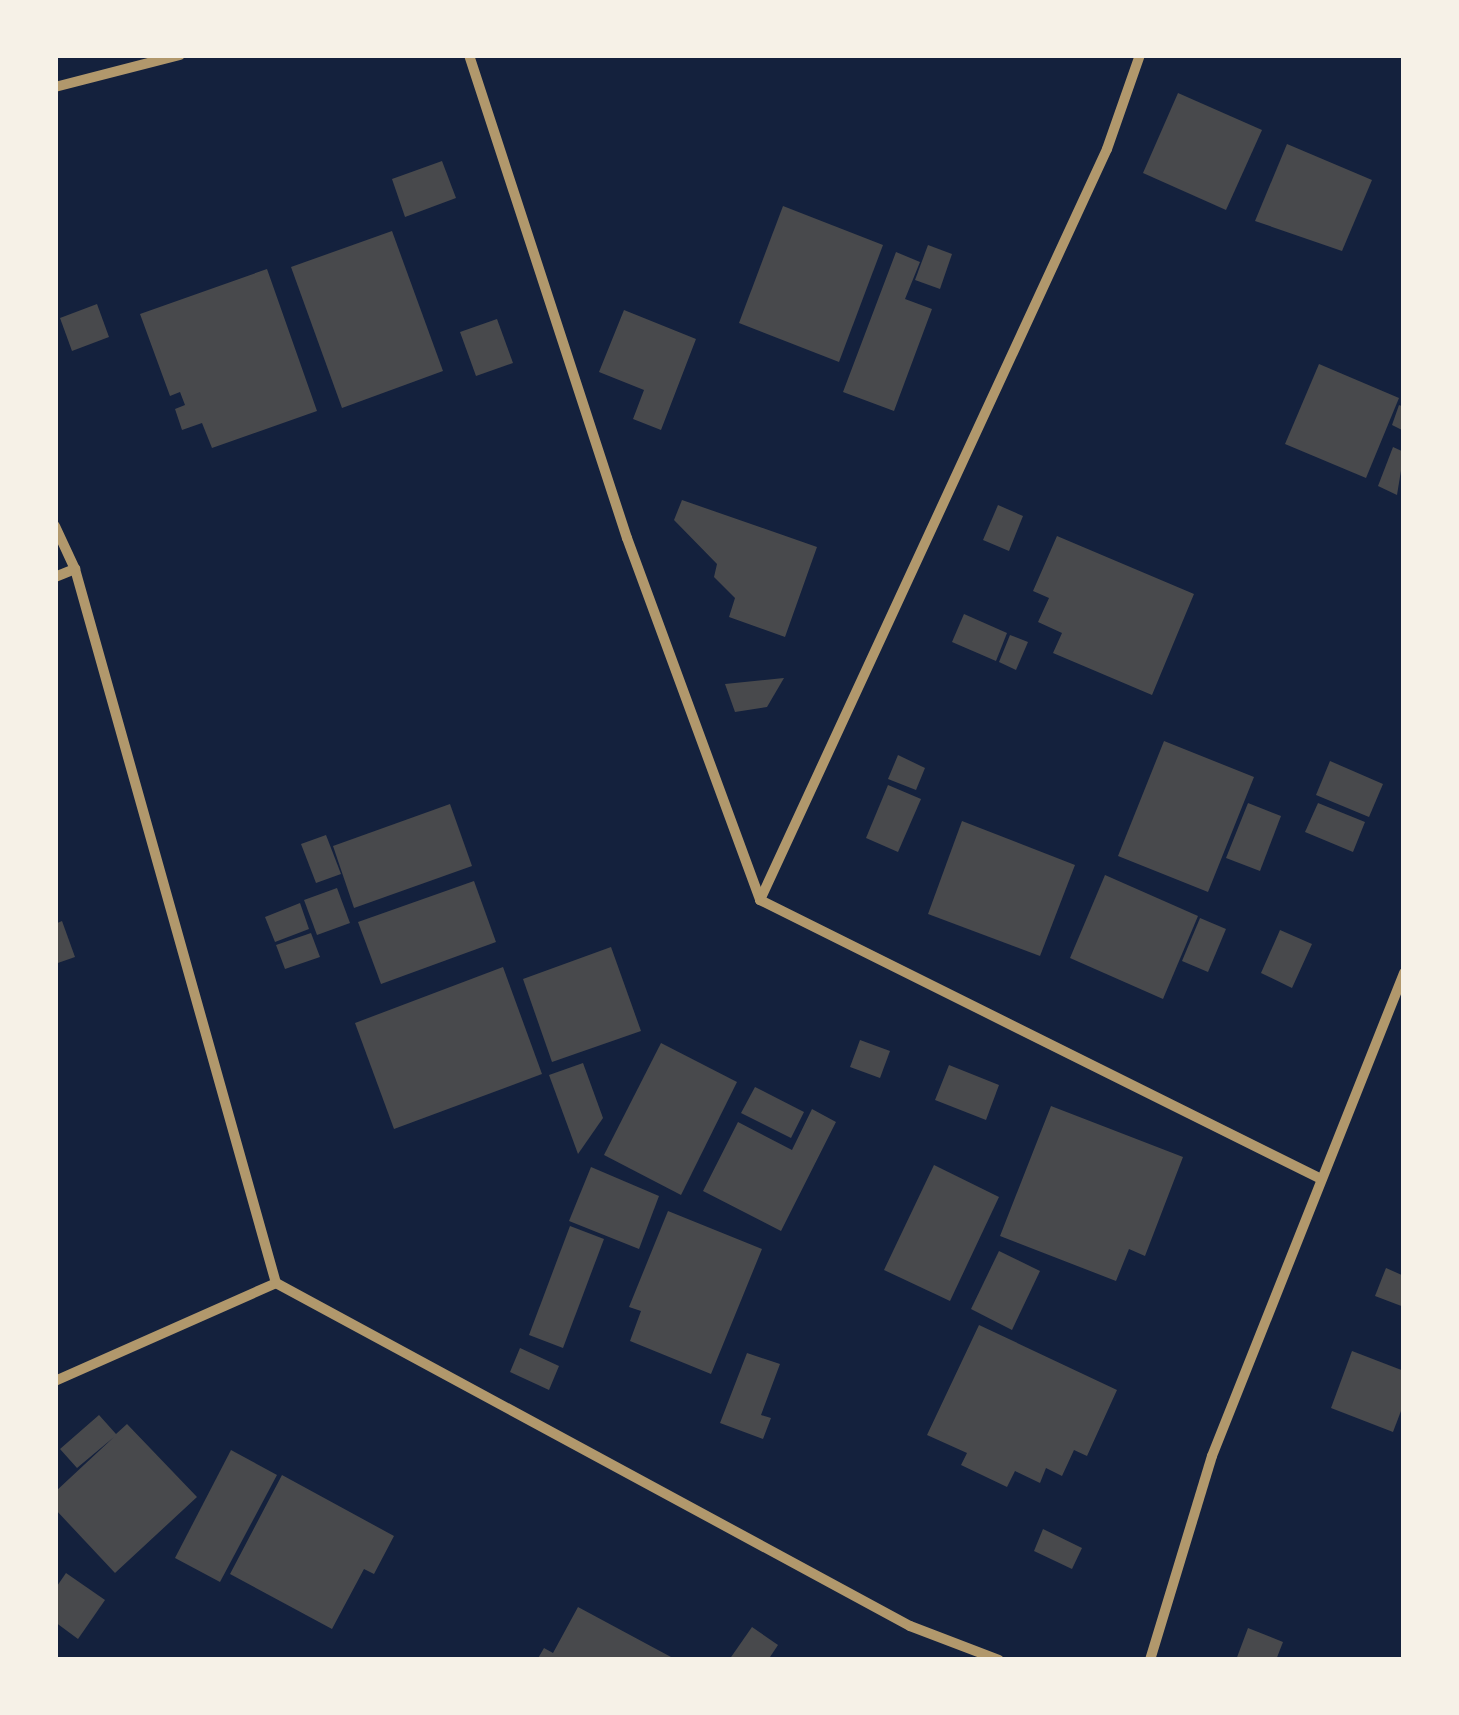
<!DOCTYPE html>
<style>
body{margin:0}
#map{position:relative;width:1459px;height:1715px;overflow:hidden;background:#14213d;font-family:"Archivo Narrow",sans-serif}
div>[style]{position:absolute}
.building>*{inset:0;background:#48494c}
.minor>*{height:10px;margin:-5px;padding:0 5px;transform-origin:5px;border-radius:5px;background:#b1986c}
span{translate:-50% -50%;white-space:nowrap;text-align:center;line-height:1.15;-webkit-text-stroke:8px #f6f1e7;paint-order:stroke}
.frame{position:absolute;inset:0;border:58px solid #f6f1e7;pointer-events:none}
</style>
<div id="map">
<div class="building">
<div style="clip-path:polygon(1178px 93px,1262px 130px,1226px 210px,1143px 173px)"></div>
<div style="clip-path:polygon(1287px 144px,1372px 180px,1342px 251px,1255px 221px)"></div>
<div style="clip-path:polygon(442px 161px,456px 198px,405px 217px,392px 179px)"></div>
<div style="clip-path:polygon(783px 206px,883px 245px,839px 362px,739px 323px)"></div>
<div style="clip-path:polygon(392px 231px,443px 371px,342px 408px,291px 267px)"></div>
<div style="clip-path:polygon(928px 245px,952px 254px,940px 289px,915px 280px)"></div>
<div style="clip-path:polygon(896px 252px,920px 262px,905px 299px,932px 309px,894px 411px,843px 392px)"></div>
<div style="clip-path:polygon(267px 269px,317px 411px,212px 448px,202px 423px,182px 430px,175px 409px,185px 405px,180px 392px,170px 396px,140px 314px)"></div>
<div style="clip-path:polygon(97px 304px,109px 337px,72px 351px,60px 318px)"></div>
<div style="clip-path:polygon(624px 310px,696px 339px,661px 430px,633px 419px,644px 390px,599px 372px)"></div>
<div style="clip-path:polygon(497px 319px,513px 363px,476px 376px,460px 332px)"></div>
<div style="clip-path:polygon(1319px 364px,1399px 398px,1366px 478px,1285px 444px)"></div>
<div style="clip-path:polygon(1399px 405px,1404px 407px,1404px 431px,1392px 425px)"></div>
<div style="clip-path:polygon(1393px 447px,1404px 452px,1397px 495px,1378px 486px)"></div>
<div style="clip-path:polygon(682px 500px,817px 547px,785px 637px,729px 617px,735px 598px,714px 577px,717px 564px,674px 520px)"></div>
<div style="clip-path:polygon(998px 505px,1023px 516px,1009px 551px,983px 540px)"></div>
<div style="clip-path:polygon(1057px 536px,1194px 594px,1152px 695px,1053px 653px,1062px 633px,1038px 622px,1049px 598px,1033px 591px)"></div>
<div style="clip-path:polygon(964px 614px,1007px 633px,996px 661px,952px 642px)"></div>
<div style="clip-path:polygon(1010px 635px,1028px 642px,1016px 670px,999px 662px)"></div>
<div style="clip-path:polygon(784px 678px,767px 707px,735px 712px,725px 684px)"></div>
<div style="clip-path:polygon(1164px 741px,1254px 777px,1208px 892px,1118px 856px)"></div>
<div style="clip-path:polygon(898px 755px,925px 768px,916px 790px,888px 779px)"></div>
<div style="clip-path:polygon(1330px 761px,1383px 784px,1369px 817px,1316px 795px)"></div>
<div style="clip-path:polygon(888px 785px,921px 799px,898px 852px,866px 838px)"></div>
<div style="clip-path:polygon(1248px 803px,1281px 816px,1260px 871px,1226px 858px)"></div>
<div style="clip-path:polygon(1318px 803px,1365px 822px,1353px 852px,1305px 832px)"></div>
<div style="clip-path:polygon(450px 804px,472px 866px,354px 908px,333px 846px)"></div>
<div style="clip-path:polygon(962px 821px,1075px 865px,1040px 956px,928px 914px)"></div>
<div style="clip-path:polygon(326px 835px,341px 874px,316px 883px,301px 844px)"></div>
<div style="clip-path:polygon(1105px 875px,1198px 916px,1163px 999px,1070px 958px)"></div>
<div style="clip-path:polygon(474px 881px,496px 942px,381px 984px,358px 922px)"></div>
<div style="clip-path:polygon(337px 888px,350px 923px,317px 935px,304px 900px)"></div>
<div style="clip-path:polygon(300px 903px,309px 929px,275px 942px,265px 917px)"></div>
<div style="clip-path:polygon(1200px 918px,1226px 929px,1208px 972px,1182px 961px)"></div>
<div style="clip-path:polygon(62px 921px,75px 957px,55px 964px,55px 924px)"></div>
<div style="clip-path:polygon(1280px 930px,1312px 944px,1292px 988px,1261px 973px)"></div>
<div style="clip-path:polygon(311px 933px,320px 957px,285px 969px,276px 945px)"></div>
<div style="clip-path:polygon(611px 947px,641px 1031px,552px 1062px,523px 979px)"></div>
<div style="clip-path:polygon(503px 967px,542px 1074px,394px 1129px,355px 1023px)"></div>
<div style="clip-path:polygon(860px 1040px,890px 1051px,880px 1078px,850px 1067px)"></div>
<div style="clip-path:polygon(661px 1043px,737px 1082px,681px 1195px,604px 1155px)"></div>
<div style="clip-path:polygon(583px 1063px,603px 1118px,578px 1154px,549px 1075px)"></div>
<div style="clip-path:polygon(949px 1065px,999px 1085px,986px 1120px,935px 1100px)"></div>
<div style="clip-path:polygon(755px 1087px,804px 1112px,791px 1138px,741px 1113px)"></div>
<div style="clip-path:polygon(1051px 1106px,1183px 1157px,1145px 1256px,1129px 1249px,1116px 1281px,1000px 1236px)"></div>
<div style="clip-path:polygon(812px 1109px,836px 1122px,781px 1231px,703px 1191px,738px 1122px,792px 1150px)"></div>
<div style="clip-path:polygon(934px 1165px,999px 1197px,950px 1301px,884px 1270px)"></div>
<div style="clip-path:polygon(591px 1167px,659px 1196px,639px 1249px,569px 1221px)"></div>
<div style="clip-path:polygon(668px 1211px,762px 1249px,711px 1374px,630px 1341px,641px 1311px,629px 1307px)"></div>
<div style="clip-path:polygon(570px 1226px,604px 1239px,563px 1348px,529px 1335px)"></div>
<div style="clip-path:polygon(999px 1251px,1040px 1271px,1012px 1330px,971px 1309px)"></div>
<div style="clip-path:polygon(1386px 1268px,1404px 1276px,1404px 1307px,1375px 1296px)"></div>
<div style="clip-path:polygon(979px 1325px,1117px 1390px,1087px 1456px,1074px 1450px,1062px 1476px,1046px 1468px,1040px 1483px,1015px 1471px,1007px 1487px,961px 1465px,967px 1453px,927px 1435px)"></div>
<div style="clip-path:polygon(520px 1348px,559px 1366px,549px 1390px,510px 1372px)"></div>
<div style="clip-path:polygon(1352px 1351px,1404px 1371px,1404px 1403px,1393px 1432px,1331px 1408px)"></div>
<div style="clip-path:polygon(747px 1353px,780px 1364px,761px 1415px,771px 1418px,763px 1439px,720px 1423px)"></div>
<div style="clip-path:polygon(99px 1415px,116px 1434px,127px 1424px,197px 1497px,115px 1573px,55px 1509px,55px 1492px,114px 1437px,77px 1468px,60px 1449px)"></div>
<div style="clip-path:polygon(231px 1450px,277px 1475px,220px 1582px,175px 1558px)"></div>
<div style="clip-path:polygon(282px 1475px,394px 1536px,374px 1574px,364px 1569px,332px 1629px,230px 1574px)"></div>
<div style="clip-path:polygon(1043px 1529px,1082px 1548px,1072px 1569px,1034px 1551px)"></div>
<div style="clip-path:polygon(66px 1573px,105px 1600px,78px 1639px,55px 1622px,55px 1589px)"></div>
<div style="clip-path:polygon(578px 1607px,671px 1657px,670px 1660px,537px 1660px,544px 1648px,553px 1653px)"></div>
<div style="clip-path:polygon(752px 1627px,778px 1645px,768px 1660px,729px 1660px)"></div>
<div style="clip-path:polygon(1248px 1628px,1283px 1642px,1276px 1660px,1236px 1660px)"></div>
</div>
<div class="minor">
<div style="left:469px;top:55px;width:508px;rotate:71.89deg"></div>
<div style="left:627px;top:538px;width:386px;rotate:69.8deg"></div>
<div style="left:760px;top:900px;width:624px;rotate:26.44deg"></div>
<div style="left:55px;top:87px;width:129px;rotate:-14.4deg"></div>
<div style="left:55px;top:526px;width:47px;rotate:65.1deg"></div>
<div style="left:75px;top:569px;width:742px;rotate:74.28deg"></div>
<div style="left:55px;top:577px;width:22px;rotate:-22deg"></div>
<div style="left:760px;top:900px;width:827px;rotate:-65.2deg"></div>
<div style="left:1107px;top:149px;width:100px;rotate:-70.7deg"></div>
<div style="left:55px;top:1381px;width:242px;rotate:-23.9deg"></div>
<div style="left:276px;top:1283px;width:721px;rotate:28.41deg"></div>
<div style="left:910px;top:1626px;width:95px;rotate:20.9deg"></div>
<div style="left:1150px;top:1660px;width:213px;rotate:-73.1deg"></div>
<div style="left:1212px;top:1456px;width:520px;rotate:-68.32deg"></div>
</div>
<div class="frame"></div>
</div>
